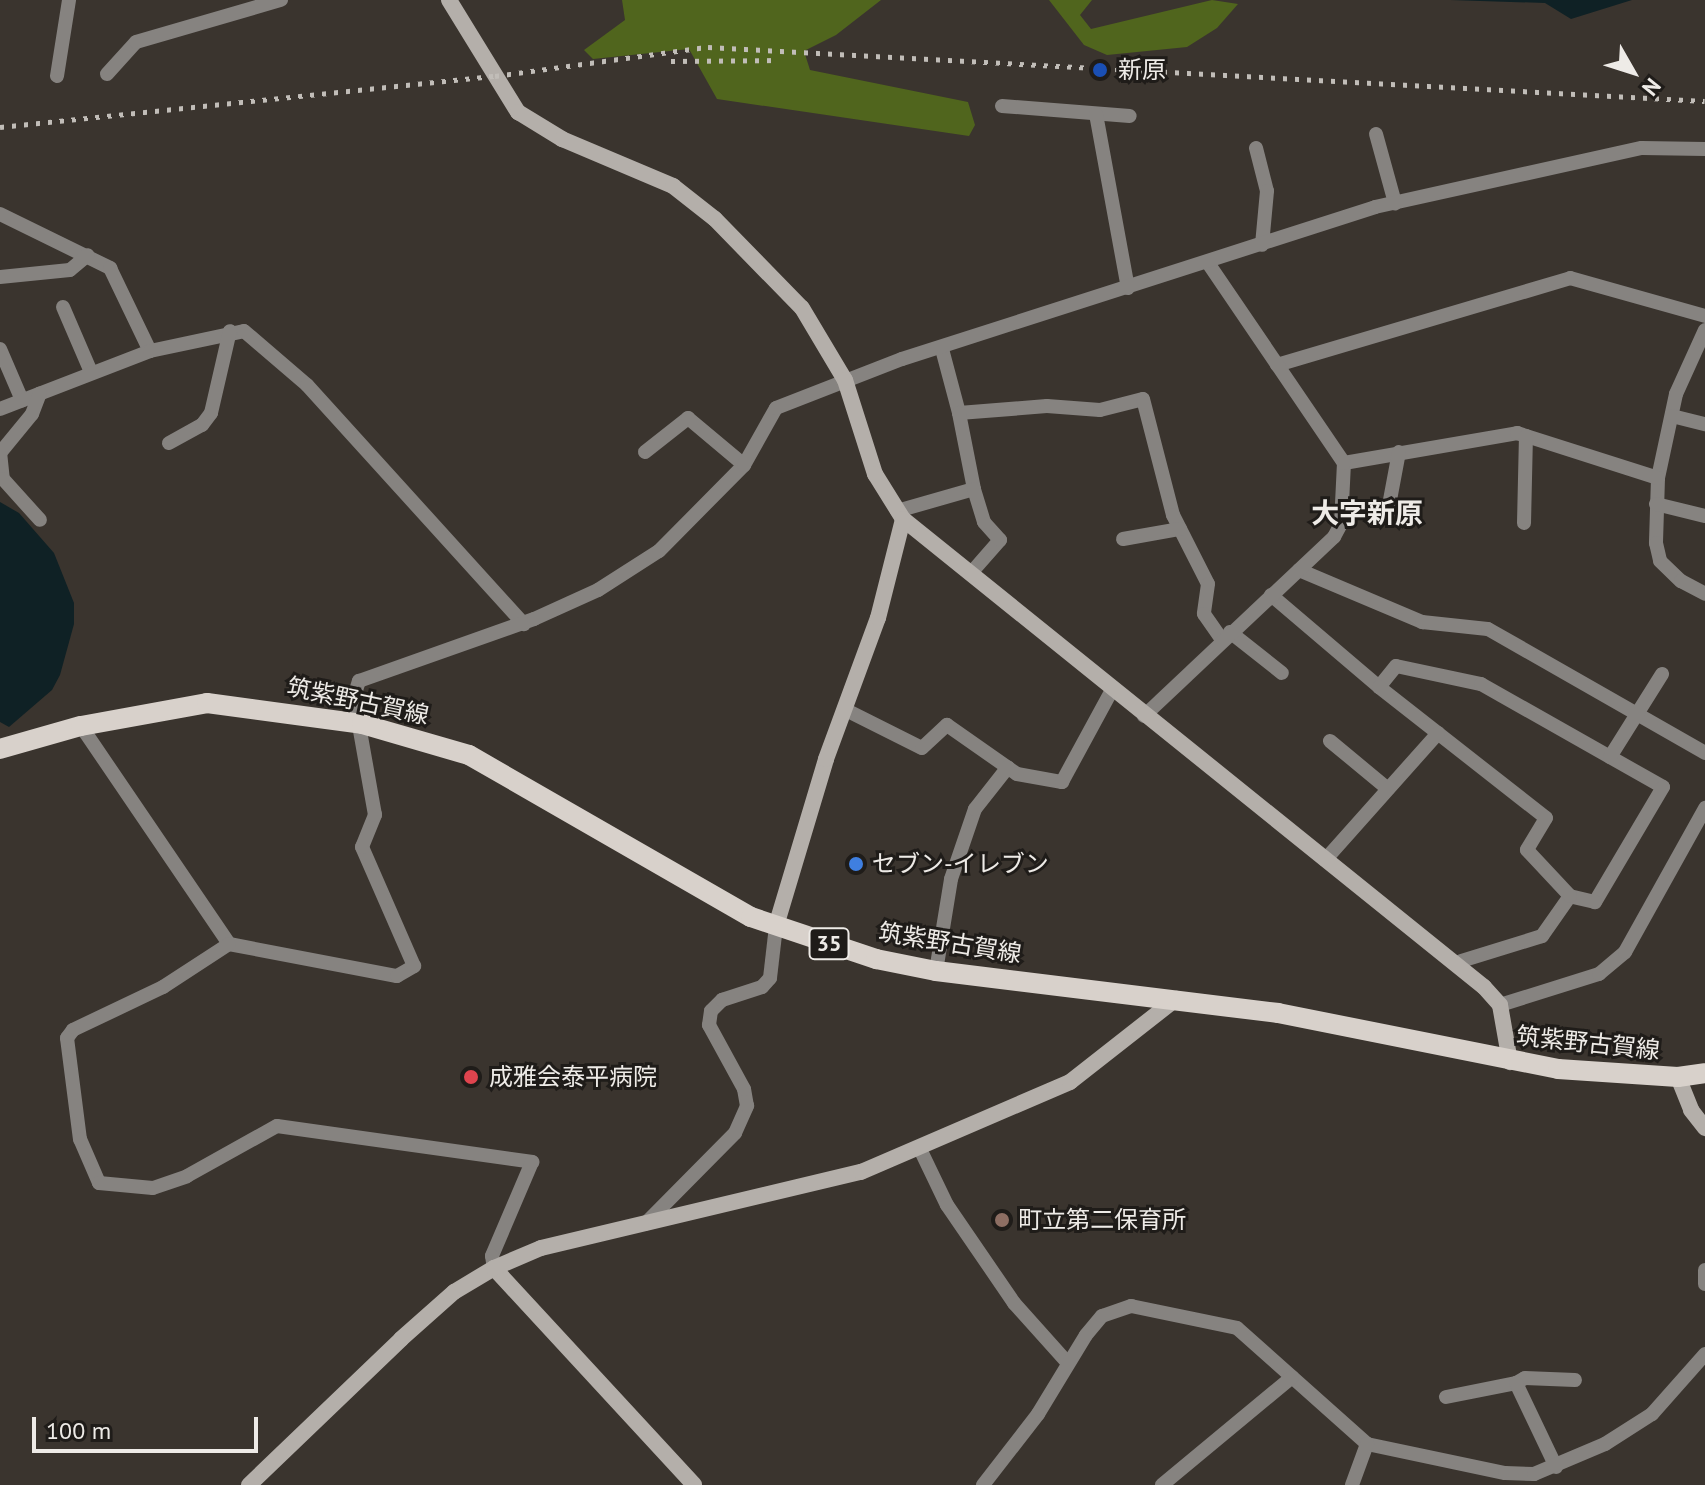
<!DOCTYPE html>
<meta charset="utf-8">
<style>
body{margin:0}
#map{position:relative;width:1705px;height:1485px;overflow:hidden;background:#3a342e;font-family:"PT Sans","Noto Sans JP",sans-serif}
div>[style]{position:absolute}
.forest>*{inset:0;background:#50651d}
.water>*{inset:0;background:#0f2125}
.street>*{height:14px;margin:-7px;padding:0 7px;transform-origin:7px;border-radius:7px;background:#868380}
.secondary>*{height:16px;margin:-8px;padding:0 8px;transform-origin:8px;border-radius:8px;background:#b4afaa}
.primary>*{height:20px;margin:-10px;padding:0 10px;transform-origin:10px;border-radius:10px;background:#d8d1cb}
.rail>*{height:5px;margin-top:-2.5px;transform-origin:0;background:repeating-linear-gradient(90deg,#c1bdb8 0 4px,transparent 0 12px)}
.dots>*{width:22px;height:22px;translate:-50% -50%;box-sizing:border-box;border:4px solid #1f1c19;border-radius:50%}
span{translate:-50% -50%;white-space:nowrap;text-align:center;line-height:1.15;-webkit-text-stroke:6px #1f1c19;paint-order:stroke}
.shield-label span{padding:2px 6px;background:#1f1c19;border:2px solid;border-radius:6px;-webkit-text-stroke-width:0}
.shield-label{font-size:22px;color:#eeebe7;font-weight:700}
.poi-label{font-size:24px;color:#eeebe7}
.left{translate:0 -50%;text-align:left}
.street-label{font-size:24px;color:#eeebe7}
.quarter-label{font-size:28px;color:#eeebe7;font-weight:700}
.north{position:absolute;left:1593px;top:32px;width:80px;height:80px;-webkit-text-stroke:6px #1f1c19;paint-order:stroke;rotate:129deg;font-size:22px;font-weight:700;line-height:32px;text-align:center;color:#eeebe7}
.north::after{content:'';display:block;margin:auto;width:28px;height:36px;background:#eeebe7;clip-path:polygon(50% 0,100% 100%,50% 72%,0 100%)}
.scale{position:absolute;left:32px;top:1417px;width:226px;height:36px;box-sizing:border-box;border:4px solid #eeebe7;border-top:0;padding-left:10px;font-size:24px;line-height:28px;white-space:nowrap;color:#eeebe7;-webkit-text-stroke:6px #1f1c19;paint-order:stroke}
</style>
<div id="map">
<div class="forest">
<div style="clip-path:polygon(622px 0,881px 0,836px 35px,804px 51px,810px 70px,968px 102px,975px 125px,969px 136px,717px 99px,689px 49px,593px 59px,584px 50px,625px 20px)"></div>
<div style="clip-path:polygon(1049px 0,1092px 0,1080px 15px,1091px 29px,1212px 0,1238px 4px,1217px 28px,1187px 47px,1107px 55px,1084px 45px)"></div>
</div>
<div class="water">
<div style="clip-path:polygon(1450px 0,1632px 0,1571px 19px,1545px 3px)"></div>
<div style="clip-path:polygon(0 502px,19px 513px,54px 553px,74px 603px,74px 624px,60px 675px,52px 690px,9px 727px,0 722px)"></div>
</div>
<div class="street">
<div style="left:107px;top:74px;width:43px;rotate:-47.8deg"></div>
<div style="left:136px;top:42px;width:151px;rotate:-16.2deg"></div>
<div style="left:57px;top:76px;width:77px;rotate:-81deg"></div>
<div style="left:1002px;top:106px;width:128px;rotate:4.5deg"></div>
<div style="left:1096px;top:114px;width:177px;rotate:79.6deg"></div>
<div style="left:1376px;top:134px;width:72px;rotate:74.6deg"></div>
<div style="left:1256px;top:148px;width:44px;rotate:75.7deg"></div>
<div style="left:1267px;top:191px;width:54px;rotate:95.3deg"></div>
<div style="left:0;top:214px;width:123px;rotate:26.1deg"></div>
<div style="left:110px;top:268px;width:92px;rotate:64.3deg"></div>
<div style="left:0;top:277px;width:70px;rotate:-5.7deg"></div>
<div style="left:70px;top:270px;width:23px;rotate:-40deg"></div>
<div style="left:63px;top:307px;width:71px;rotate:66.7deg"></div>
<div style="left:1705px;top:330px;width:70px;rotate:114.4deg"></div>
<div style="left:1676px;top:394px;width:86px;rotate:102.1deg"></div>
<div style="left:1658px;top:478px;width:65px;rotate:91.8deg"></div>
<div style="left:1656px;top:543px;width:18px;rotate:77deg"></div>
<div style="left:1660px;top:561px;width:29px;rotate:44deg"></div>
<div style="left:1681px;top:581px;width:27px;rotate:28deg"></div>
<div style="left:0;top:349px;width:56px;rotate:66.7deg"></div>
<div style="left:942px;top:349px;width:66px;rotate:75.1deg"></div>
<div style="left:959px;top:413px;width:88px;rotate:-4.5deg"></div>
<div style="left:1047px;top:406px;width:53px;rotate:4.3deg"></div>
<div style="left:1100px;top:410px;width:44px;rotate:-14.3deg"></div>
<div style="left:1143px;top:399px;width:120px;rotate:75.5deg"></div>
<div style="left:1173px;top:515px;width:77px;rotate:63.1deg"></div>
<div style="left:1208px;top:584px;width:30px;rotate:98deg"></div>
<div style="left:1204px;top:614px;width:32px;rotate:55deg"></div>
<div style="left:1277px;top:365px;width:306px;rotate:-16.5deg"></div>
<div style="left:1570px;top:278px;width:140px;rotate:15.7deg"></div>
<div style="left:0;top:409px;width:161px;rotate:-21.1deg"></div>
<div style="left:150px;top:351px;width:96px;rotate:-12deg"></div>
<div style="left:244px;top:331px;width:83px;rotate:40.6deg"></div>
<div style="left:307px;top:385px;width:323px;rotate:47.8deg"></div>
<div style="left:1672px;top:416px;width:34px;rotate:14deg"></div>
<div style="left:169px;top:443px;width:38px;rotate:-29deg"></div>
<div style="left:202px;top:425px;width:15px;rotate:-53deg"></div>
<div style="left:211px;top:413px;width:84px;rotate:-77deg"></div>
<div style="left:0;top:452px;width:27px;rotate:84deg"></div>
<div style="left:3px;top:479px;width:55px;rotate:47.9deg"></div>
<div style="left:645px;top:452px;width:55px;rotate:-38.3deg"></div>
<div style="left:688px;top:418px;width:73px;rotate:40deg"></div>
<div style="left:0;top:453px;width:50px;rotate:-50.6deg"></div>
<div style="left:32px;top:414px;width:22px;rotate:-69deg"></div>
<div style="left:1344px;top:463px;width:176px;rotate:-9.8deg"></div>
<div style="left:1517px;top:433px;width:148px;rotate:17.7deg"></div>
<div style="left:1656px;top:504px;width:50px;rotate:13.8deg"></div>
<div style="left:897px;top:511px;width:80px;rotate:-15.9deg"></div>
<div style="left:974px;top:489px;width:77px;rotate:-101.2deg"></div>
<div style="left:1387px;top:516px;width:65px;rotate:-79.4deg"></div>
<div style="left:1524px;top:523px;width:87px;rotate:-88.7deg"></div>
<div style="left:1123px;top:539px;width:58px;rotate:-10deg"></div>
<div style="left:1299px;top:570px;width:134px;rotate:22.9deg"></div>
<div style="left:1422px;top:622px;width:66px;rotate:6.1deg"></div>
<div style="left:1488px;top:629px;width:250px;rotate:29.7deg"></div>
<div style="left:971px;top:573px;width:44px;rotate:-48.7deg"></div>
<div style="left:1000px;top:540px;width:24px;rotate:-132deg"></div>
<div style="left:984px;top:522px;width:34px;rotate:-107deg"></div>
<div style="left:1271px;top:595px;width:142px;rotate:40.4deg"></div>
<div style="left:1379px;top:687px;width:27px;rotate:-51deg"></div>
<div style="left:1396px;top:666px;width:87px;rotate:12deg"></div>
<div style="left:1481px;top:684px;width:209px;rotate:29.5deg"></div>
<div style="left:1663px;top:787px;width:134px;rotate:120.6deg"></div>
<div style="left:1595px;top:902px;width:26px;rotate:-167deg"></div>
<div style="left:1570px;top:896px;width:49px;rotate:125deg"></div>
<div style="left:1542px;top:936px;width:85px;rotate:162.8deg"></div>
<div style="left:1230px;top:632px;width:66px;rotate:38.3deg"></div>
<div style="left:1379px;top:687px;width:212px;rotate:38.1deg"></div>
<div style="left:1546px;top:818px;width:37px;rotate:121deg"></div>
<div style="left:1527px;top:850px;width:63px;rotate:46.9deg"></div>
<div style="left:844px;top:709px;width:87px;rotate:26.6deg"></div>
<div style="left:922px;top:748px;width:34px;rotate:-43deg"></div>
<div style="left:947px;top:725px;width:85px;rotate:35deg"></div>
<div style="left:1017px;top:774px;width:46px;rotate:10.1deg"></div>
<div style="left:1062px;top:782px;width:105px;rotate:-61.5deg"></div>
<div style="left:1144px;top:716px;width:261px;rotate:-43.3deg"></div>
<div style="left:1334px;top:537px;width:15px;rotate:-62deg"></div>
<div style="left:1341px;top:524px;width:61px;rotate:-87.2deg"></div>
<div style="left:1344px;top:463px;width:242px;rotate:-124.2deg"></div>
<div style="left:81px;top:726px;width:263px;rotate:55.8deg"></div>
<div style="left:229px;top:944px;width:171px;rotate:10.8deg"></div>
<div style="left:397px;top:976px;width:20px;rotate:-30deg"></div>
<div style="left:414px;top:966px;width:130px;rotate:-113.6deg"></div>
<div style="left:362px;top:847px;width:35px;rotate:-68deg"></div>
<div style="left:375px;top:815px;width:120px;rotate:-100.1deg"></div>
<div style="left:354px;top:697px;width:17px;rotate:-73deg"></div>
<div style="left:359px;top:681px;width:186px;rotate:-19.5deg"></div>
<div style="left:534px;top:619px;width:70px;rotate:-24.4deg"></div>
<div style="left:598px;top:590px;width:72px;rotate:-32.6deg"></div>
<div style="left:659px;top:551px;width:121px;rotate:-45.3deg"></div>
<div style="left:744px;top:465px;width:65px;rotate:-60.7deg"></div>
<div style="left:776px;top:408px;width:135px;rotate:-21.3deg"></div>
<div style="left:902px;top:359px;width:497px;rotate:-17.8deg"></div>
<div style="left:1375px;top:207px;width:273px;rotate:-12.5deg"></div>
<div style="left:1642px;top:148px;width:63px;rotate:0.9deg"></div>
<div style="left:1330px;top:741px;width:75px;rotate:39.6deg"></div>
<div style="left:1610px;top:757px;width:98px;rotate:-57.9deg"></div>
<div style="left:1325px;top:860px;width:170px;rotate:-48.3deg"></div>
<div style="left:229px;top:944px;width:79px;rotate:146.9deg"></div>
<div style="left:163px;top:987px;width:100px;rotate:154.5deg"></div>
<div style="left:73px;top:1030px;width:10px;rotate:127deg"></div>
<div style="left:67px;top:1038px;width:102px;rotate:82.7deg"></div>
<div style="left:80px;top:1139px;width:48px;rotate:66.6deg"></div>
<div style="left:99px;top:1183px;width:54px;rotate:5.3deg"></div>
<div style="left:153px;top:1188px;width:36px;rotate:-19deg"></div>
<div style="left:187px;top:1176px;width:103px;rotate:-29.1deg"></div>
<div style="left:277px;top:1126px;width:258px;rotate:8deg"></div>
<div style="left:532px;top:1162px;width:102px;rotate:113.1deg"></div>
<div style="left:492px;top:1256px;width:12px;rotate:81deg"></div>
<div style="left:936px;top:971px;width:93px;rotate:-80.7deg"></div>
<div style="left:951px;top:879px;width:74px;rotate:-71.1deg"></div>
<div style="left:975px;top:809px;width:53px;rotate:-51.8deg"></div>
<div style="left:1500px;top:1005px;width:104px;rotate:-17.4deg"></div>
<div style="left:1599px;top:974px;width:34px;rotate:-40deg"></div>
<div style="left:1625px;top:952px;width:165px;rotate:-60.9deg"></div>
<div style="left:920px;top:1149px;width:62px;rotate:64.3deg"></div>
<div style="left:947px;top:1205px;width:119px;rotate:55.6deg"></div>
<div style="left:1014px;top:1303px;width:78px;rotate:48.1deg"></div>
<div style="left:645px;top:1224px;width:128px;rotate:-45.3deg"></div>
<div style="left:735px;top:1133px;width:30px;rotate:-66deg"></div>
<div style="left:747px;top:1106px;width:17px;rotate:-100deg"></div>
<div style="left:744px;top:1089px;width:73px;rotate:-118.7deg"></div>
<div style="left:709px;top:1025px;width:14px;rotate:-82deg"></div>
<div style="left:711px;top:1011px;width:16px;rotate:-45deg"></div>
<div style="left:722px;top:1000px;width:42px;rotate:-18deg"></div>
<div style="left:762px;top:987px;width:12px;rotate:-48deg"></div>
<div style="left:770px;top:978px;width:52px;rotate:-83.4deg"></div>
<div style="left:1705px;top:1270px;width:14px;rotate:90deg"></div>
<div style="left:1516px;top:1383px;width:10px;rotate:-29deg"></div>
<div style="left:1525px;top:1378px;width:50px;rotate:2.3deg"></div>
<div style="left:1446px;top:1397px;width:71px;rotate:-11.3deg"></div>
<div style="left:1516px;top:1383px;width:93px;rotate:64.5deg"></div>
<div style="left:983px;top:1485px;width:90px;rotate:-52.2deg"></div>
<div style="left:1038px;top:1414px;width:92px;rotate:-58.7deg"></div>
<div style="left:1086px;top:1335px;width:25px;rotate:-50deg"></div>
<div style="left:1102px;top:1316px;width:31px;rotate:-19deg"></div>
<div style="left:1131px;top:1306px;width:108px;rotate:11.7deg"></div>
<div style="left:1237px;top:1328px;width:174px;rotate:41.7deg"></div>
<div style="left:1367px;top:1444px;width:141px;rotate:11.9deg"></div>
<div style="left:1505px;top:1473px;width:29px;rotate:2deg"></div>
<div style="left:1534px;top:1474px;width:77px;rotate:-22.9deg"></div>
<div style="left:1605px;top:1444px;width:56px;rotate:-32.6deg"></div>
<div style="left:1652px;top:1414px;width:80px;rotate:-48.5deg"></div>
<div style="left:1162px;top:1485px;width:169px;rotate:-39.7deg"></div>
<div style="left:1352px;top:1485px;width:44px;rotate:-69.9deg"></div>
</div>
<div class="secondary">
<div style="left:449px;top:0;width:132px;rotate:58.4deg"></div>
<div style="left:518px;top:112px;width:52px;rotate:31.5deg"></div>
<div style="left:562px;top:139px;width:121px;rotate:22.9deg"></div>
<div style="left:673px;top:186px;width:53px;rotate:38.2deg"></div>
<div style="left:715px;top:219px;width:124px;rotate:45.7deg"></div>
<div style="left:802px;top:308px;width:84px;rotate:59.2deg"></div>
<div style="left:845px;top:380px;width:99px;rotate:72.3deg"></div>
<div style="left:875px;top:474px;width:53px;rotate:58.1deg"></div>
<div style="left:903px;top:519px;width:746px;rotate:38.85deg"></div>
<div style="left:1484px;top:987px;width:24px;rotate:48deg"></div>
<div style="left:1500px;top:1005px;width:58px;rotate:80deg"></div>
<div style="left:776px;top:926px;width:174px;rotate:-73.3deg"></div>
<div style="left:826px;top:759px;width:150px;rotate:-69.8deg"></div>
<div style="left:878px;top:618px;width:102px;rotate:-75.8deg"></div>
<div style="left:1678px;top:1077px;width:35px;rotate:68deg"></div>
<div style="left:1691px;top:1110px;width:23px;rotate:52deg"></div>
<div style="left:494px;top:1268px;width:295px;rotate:47.3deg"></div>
<div style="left:249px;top:1485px;width:211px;rotate:-43.8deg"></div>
<div style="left:401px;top:1339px;width:71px;rotate:-41.6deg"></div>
<div style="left:454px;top:1292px;width:47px;rotate:-31deg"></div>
<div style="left:494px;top:1268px;width:51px;rotate:-23.1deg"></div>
<div style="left:541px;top:1248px;width:329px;rotate:-13.4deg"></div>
<div style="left:861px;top:1172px;width:228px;rotate:-23.3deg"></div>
<div style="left:1070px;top:1082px;width:135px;rotate:-38.1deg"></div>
</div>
<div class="primary">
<div style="left:0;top:749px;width:84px;rotate:-15.9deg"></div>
<div style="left:81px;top:726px;width:128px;rotate:-10.3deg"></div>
<div style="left:207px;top:703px;width:156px;rotate:7.7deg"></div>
<div style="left:362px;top:724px;width:111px;rotate:16.2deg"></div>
<div style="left:469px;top:755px;width:325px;rotate:29.9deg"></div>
<div style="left:751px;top:917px;width:132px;rotate:18.6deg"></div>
<div style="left:876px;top:959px;width:61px;rotate:11.3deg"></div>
<div style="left:936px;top:971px;width:345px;rotate:7deg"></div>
<div style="left:1278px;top:1013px;width:286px;rotate:11.3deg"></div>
<div style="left:1558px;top:1069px;width:120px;rotate:3.8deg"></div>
<div style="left:1678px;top:1077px;width:27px;rotate:-8deg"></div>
</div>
<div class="rail">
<div style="left:671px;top:61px;width:108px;rotate:-0.5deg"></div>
<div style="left:0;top:127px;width:498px;rotate:-5.9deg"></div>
<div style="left:495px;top:76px;width:215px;rotate:-7.8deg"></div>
<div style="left:708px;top:47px;width:998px;rotate:3.1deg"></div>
</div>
<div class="dots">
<div style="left:1100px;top:70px;background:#1a4fb4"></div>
<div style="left:856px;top:864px;background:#3f7fe0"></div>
<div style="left:471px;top:1077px;background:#e0444e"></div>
<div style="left:1002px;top:1220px;background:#8d6e63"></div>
</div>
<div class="shield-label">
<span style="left:829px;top:944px">35</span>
</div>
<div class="poi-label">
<span class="left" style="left:1118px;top:70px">新原</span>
<span class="left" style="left:872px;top:864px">セブン-イレブン</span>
<span class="left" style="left:489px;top:1077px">成雅会泰平病院</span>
<span class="left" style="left:1018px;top:1220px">町立第二保育所</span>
</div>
<div class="street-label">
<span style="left:358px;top:701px;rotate:12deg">筑紫野古賀線</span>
<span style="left:950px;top:943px;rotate:9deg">筑紫野古賀線</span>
<span style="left:1588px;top:1043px;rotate:6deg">筑紫野古賀線</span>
</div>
<div class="quarter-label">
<span style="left:1367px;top:513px">大字新原</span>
</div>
<div class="north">N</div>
<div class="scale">100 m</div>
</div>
